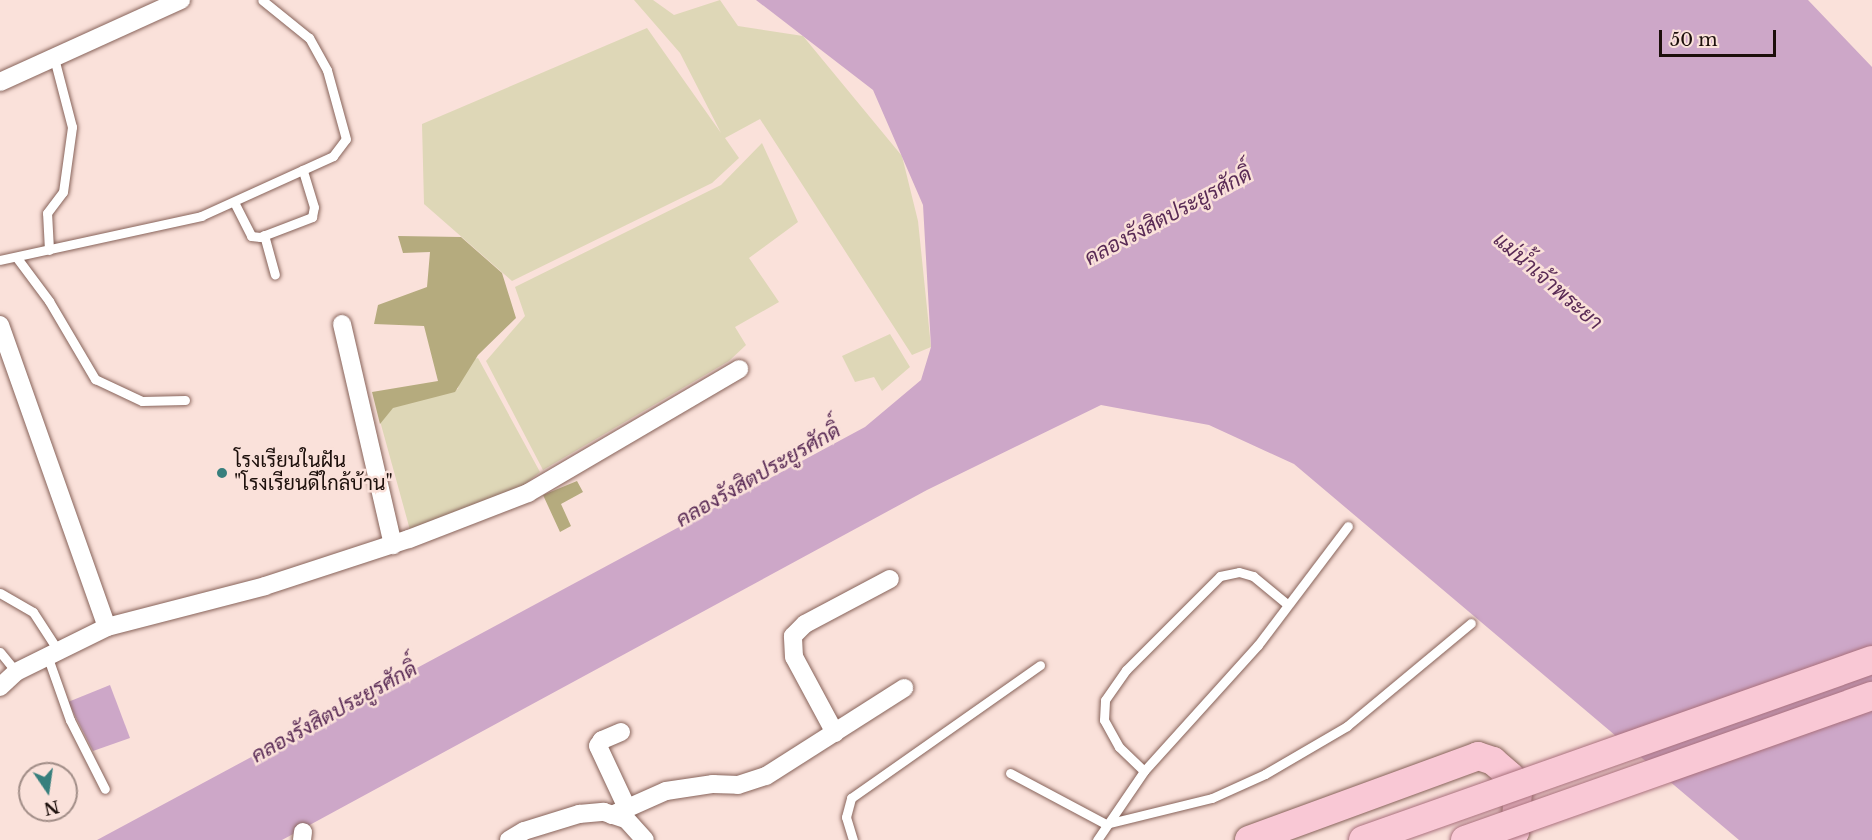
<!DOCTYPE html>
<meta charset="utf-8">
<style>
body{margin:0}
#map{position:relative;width:1872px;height:840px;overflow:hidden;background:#fae1da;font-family:"Libre Baskerville",Sarabun,serif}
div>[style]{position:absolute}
.green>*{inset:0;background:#ded7b7}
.forest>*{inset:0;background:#b5ab7e}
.water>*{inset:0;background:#cda7c8}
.roads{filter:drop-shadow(0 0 2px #87635a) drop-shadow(0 0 2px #87635a)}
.lane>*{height:9px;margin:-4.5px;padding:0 4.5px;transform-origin:4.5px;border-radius:4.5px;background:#fff}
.street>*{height:18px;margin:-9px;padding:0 9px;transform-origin:9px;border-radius:9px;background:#fff}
.primary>*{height:28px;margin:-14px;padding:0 14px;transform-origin:14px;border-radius:14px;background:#f9c8d5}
.bridges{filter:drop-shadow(0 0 2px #a9707c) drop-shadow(0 0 2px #a9707c)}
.primary-bridge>*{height:28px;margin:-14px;padding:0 14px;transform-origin:14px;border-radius:14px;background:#f9c8d5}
.dots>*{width:16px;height:16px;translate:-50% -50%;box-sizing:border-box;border:3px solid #fae1da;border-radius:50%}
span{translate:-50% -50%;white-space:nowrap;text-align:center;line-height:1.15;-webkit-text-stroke:5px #fae1da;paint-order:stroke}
.poi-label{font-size:20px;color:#1c0f0b}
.left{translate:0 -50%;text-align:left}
.water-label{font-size:21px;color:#592a55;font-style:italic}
.north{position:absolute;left:18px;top:762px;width:60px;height:60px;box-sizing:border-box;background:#fae1da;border:2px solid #a18d87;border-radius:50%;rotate:167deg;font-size:16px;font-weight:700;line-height:24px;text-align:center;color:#1c0f0b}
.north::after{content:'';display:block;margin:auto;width:21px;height:27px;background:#377f7d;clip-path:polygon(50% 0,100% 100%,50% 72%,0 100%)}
.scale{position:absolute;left:1659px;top:30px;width:117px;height:27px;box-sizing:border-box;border:3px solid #1c0f0b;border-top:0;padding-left:8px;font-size:18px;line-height:21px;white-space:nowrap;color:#1c0f0b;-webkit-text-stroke:4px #fae1da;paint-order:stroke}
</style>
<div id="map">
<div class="green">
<div style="clip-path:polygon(634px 0,653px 0,674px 15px,720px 0,738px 26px,803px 36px,902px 156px,918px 221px,931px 347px,912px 355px,760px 119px,725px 138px,739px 158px,712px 183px,512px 281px,424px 204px,422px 124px,647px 28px,721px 133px,680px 53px)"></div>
<div style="clip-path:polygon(762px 143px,798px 222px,749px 258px,779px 302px,735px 327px,746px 345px,729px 361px,543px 470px,486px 361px,525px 316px,515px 287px,721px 185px)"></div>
<div style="clip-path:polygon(890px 334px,910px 367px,882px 391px,874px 377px,855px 382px,842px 356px)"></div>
<div style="clip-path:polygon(478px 358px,540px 472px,523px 486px,410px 530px,377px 410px,458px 389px,462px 362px)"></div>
</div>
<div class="forest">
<div style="clip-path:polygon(398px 236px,461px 237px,502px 273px,516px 318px,478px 355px,455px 392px,393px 408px,380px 424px,372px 392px,438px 381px,424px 326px,374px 324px,378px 305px,427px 287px,430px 252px,403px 253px)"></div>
<div style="clip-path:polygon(577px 481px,583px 492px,561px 504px,571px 526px,560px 532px,543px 495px)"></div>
</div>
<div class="water">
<div style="clip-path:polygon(756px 0,1808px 0,1872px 67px,1872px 840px,1739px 840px,1294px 464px,1209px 425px,1101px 405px,927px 490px,282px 840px,97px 840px,865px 427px,921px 380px,931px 347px,923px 205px,873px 90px)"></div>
<div style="clip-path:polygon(110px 685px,130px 738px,93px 751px,68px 702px)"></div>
</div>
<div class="roads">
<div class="lane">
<div style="left:234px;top:202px;width:38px;rotate:63deg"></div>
<div style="left:251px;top:236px;width:9px;rotate:6deg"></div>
<div style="left:260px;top:237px;width:56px;rotate:-21deg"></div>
<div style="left:312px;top:217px;width:10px;rotate:-79deg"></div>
<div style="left:314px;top:207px;width:39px;rotate:-107deg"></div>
<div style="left:264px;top:235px;width:41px;rotate:74.6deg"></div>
<div style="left:49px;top:250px;width:37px;rotate:-93deg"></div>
<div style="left:47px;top:213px;width:26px;rotate:-53deg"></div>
<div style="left:63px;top:192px;width:66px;rotate:-82.1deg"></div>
<div style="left:72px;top:127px;width:71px;rotate:-104.6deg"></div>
<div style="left:17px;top:258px;width:54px;rotate:53.3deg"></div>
<div style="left:49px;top:301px;width:91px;rotate:59.5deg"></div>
<div style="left:95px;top:379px;width:52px;rotate:25.1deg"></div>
<div style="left:142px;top:401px;width:43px;rotate:-1.3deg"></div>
<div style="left:0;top:260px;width:206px;rotate:-12.3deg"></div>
<div style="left:201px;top:216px;width:145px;rotate:-24.4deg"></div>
<div style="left:333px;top:156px;width:21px;rotate:-53deg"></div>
<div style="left:346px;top:139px;width:72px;rotate:-105.4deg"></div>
<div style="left:327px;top:70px;width:37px;rotate:-119deg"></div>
<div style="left:309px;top:38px;width:60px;rotate:-141deg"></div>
<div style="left:0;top:593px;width:38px;rotate:30deg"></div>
<div style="left:33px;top:612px;width:48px;rotate:57deg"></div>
<div style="left:0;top:652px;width:26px;rotate:51deg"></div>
<div style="left:48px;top:658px;width:66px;rotate:70.5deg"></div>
<div style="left:70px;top:720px;width:77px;rotate:63.1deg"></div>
<div style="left:1144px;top:771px;width:35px;rotate:-136deg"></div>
<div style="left:1119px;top:747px;width:31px;rotate:-119deg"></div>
<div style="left:1104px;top:720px;width:20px;rotate:-87deg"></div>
<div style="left:1105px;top:700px;width:37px;rotate:-55deg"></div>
<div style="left:1126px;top:670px;width:133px;rotate:-45deg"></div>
<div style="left:1220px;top:576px;width:19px;rotate:-12deg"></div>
<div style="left:1239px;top:572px;width:15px;rotate:16deg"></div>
<div style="left:1253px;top:576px;width:44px;rotate:39.5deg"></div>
<div style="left:1010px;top:773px;width:109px;rotate:28deg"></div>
<div style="left:1106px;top:824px;width:109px;rotate:-13.8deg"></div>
<div style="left:1212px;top:798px;width:58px;rotate:-24.4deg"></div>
<div style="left:1265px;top:774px;width:95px;rotate:-30.3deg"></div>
<div style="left:1347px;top:726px;width:161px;rotate:-39.7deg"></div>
<div style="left:853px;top:840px;width:24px;rotate:-107deg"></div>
<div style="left:846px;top:817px;width:20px;rotate:-75deg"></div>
<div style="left:851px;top:798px;width:231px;rotate:-35.1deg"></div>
<div style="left:1097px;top:840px;width:83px;rotate:-55.7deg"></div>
<div style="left:1144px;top:771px;width:170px;rotate:-47.9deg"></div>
<div style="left:1258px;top:645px;width:149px;rotate:-52.9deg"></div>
</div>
<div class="street">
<div style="left:0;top:82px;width:199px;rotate:-24.4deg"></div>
<div style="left:342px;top:324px;width:227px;rotate:77deg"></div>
<div style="left:0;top:325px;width:320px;rotate:70.5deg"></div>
<div style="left:0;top:687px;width:22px;rotate:-43deg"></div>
<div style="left:16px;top:672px;width:102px;rotate:-26.3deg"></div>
<div style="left:107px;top:627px;width:163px;rotate:-14.5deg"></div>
<div style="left:265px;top:586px;width:151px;rotate:-18.1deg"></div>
<div style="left:409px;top:539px;width:128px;rotate:-21.1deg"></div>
<div style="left:528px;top:493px;width:245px;rotate:-30.4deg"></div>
<div style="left:621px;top:732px;width:21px;rotate:157deg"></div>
<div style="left:602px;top:740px;width:7px;rotate:124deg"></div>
<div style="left:598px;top:746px;width:68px;rotate:64.9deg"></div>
<div style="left:835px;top:733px;width:86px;rotate:-118.3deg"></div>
<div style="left:794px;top:657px;width:21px;rotate:-93deg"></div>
<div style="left:793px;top:636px;width:17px;rotate:-45deg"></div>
<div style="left:805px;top:624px;width:96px;rotate:-27.9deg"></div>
<div style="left:612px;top:815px;width:59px;rotate:-24deg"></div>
<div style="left:666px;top:791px;width:48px;rotate:-8.5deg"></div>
<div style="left:713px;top:784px;width:25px;rotate:2deg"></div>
<div style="left:738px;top:785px;width:29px;rotate:-18deg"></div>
<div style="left:766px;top:776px;width:164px;rotate:-32.5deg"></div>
<div style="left:302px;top:840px;width:8px;rotate:-83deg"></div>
<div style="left:509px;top:840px;width:17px;rotate:-31deg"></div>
<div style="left:524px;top:831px;width:58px;rotate:-17.2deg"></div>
<div style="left:579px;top:814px;width:25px;rotate:-5deg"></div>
<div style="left:604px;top:812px;width:23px;rotate:18deg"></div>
<div style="left:626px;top:819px;width:28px;rotate:48deg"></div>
</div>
<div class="primary">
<div style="left:1249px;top:840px;width:244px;rotate:-20.1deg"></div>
<div style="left:1478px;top:756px;width:16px;rotate:18deg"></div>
<div style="left:1493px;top:761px;width:23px;rotate:41deg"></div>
<div style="left:1510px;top:776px;width:18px;rotate:63deg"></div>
<div style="left:1518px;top:792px;width:40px;rotate:94.3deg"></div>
<div style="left:1515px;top:832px;width:11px;rotate:135deg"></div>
</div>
</div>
<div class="bridges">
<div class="primary-bridge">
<div style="left:1363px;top:840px;width:540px;rotate:-19.48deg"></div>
<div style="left:1465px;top:840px;width:432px;rotate:-19.5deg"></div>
</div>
</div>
<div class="dots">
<div style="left:222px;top:473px;background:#377f7d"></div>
</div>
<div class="poi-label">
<span class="left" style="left:234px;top:472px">โรงเรียนในฝัน<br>"โรงเรียนดีใกล้บ้าน"</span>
</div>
<div class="water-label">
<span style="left:1168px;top:216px;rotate:-28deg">คลองรังสิตประยูรศักดิ์</span>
<span style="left:1548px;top:281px;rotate:41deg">แม่น้ำเจ้าพระยา</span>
<span style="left:758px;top:475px;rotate:-30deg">คลองรังสิตประยูรศักดิ์</span>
<span style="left:334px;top:712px;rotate:-29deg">คลองรังสิตประยูรศักดิ์</span>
</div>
<div class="north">N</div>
<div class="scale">50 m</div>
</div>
